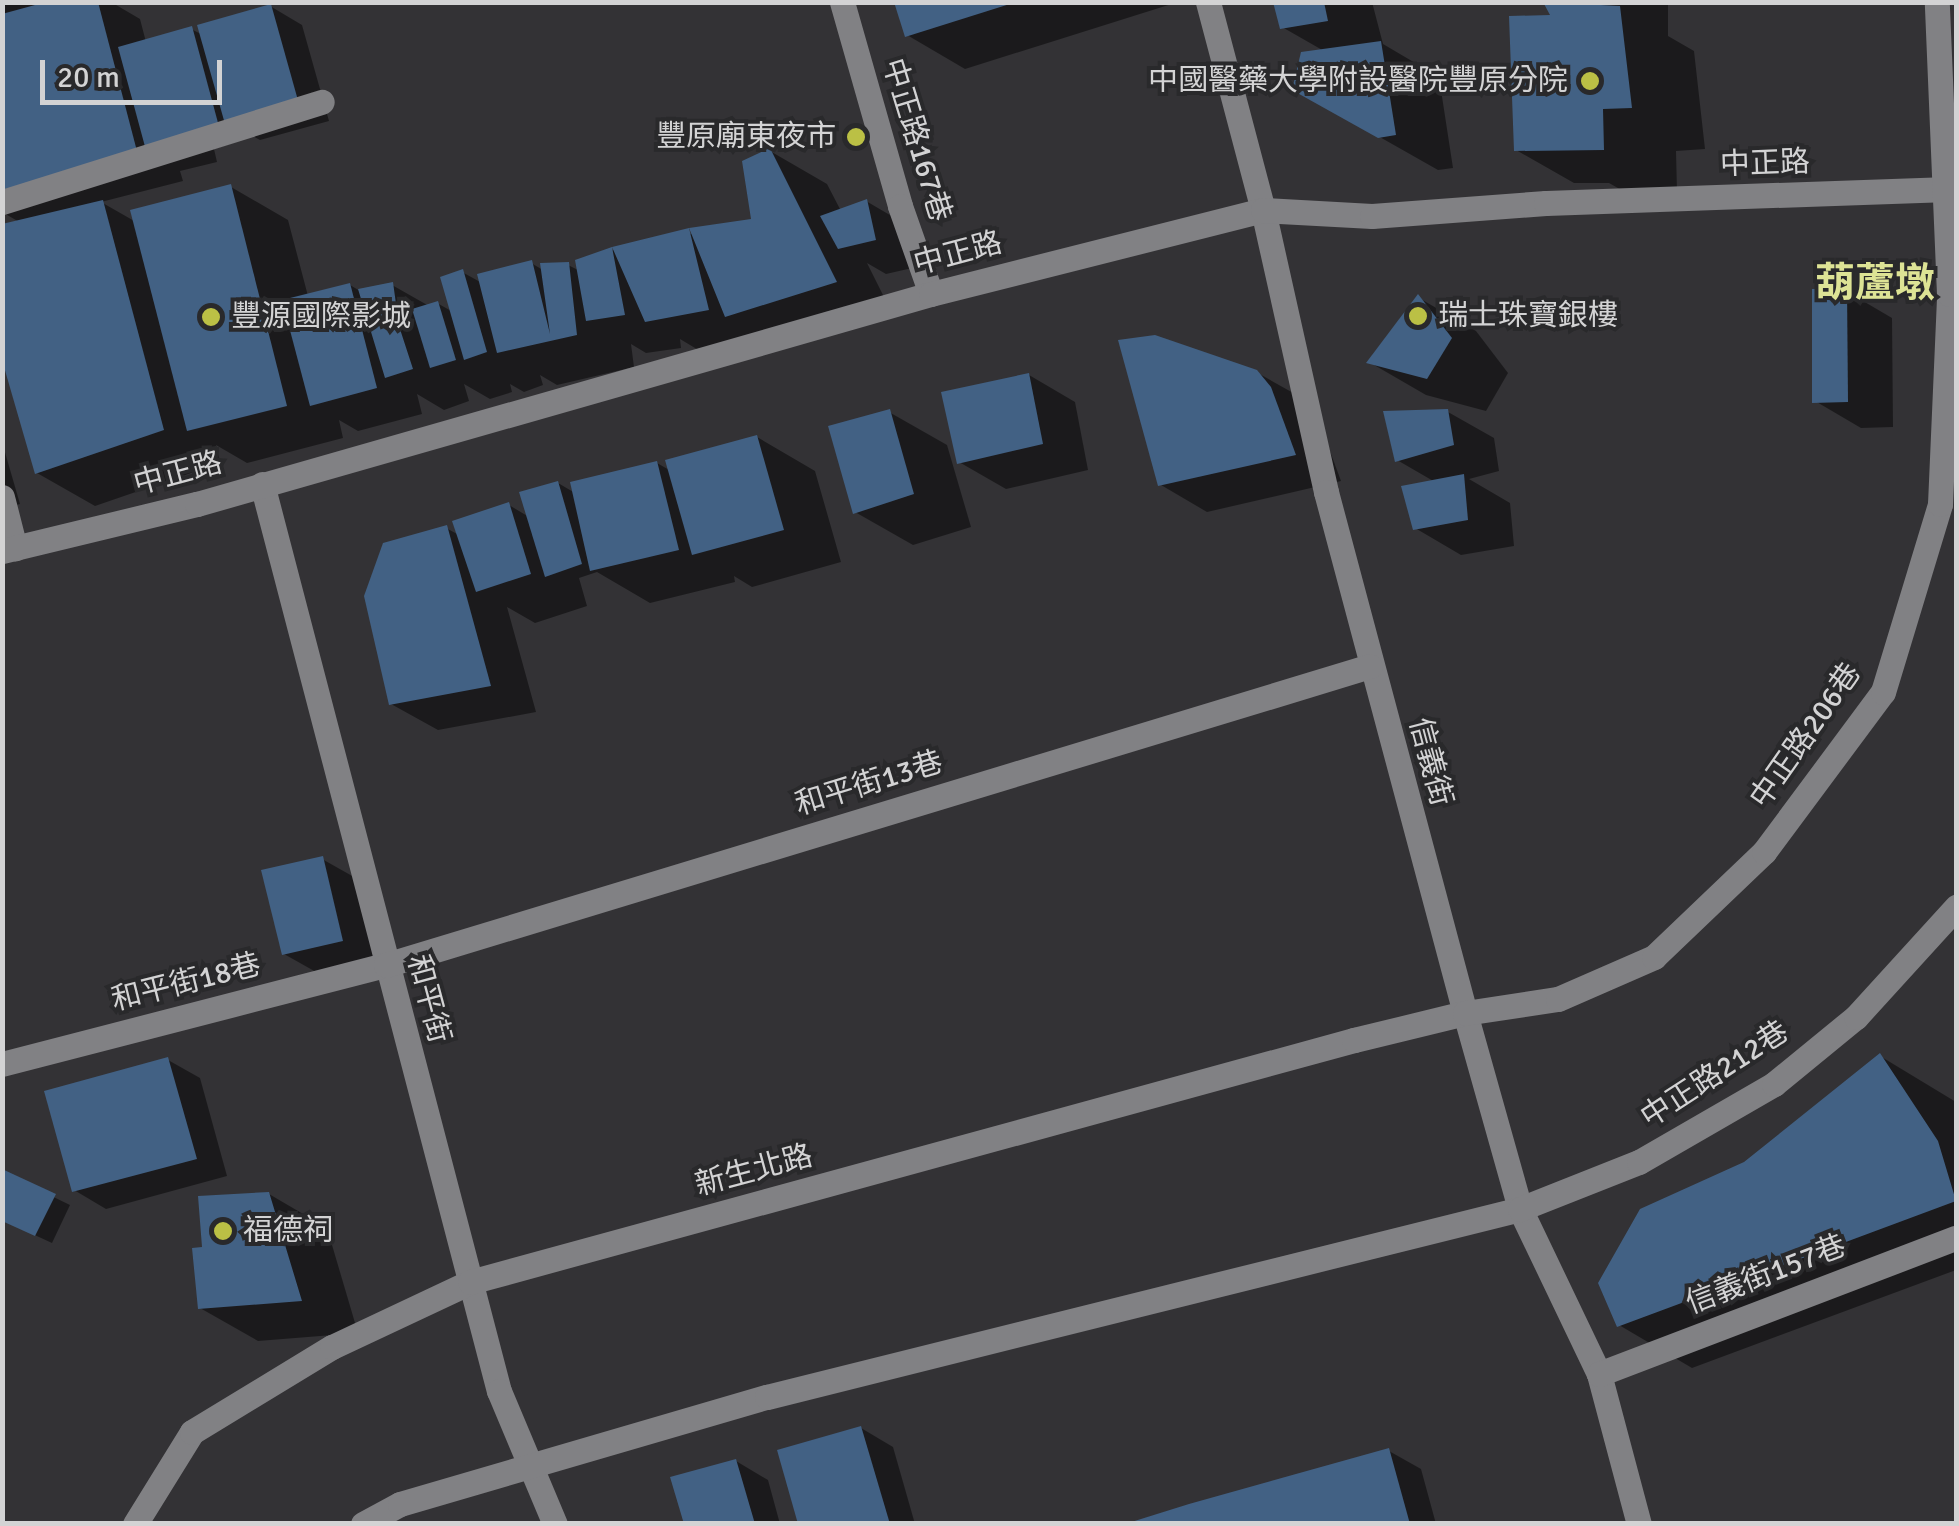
<!DOCTYPE html>
<meta charset="utf-8">
<style>
body{margin:0}
#map{position:relative;width:1959px;height:1526px;overflow:hidden;background:#333235;font-family:Signika,"Noto Sans TC",sans-serif}
div>[style]{position:absolute}
.shadow>*{inset:0;background:#0007}
.building>*{inset:0;background:#426184}
.minor>*{height:25px;margin:-12.5px;padding:0 12.5px;transform-origin:12.5px;border-radius:12.5px;background:#818184}
.dots>*{width:28px;height:28px;translate:-50% -50%;box-sizing:border-box;border:5px solid #29292b;border-radius:50%}
span{translate:-50% -50%;white-space:nowrap;text-align:center;line-height:1.15;-webkit-text-stroke:8px #29292b;paint-order:stroke}
.poi-label{font-size:30px;color:#d3d3d4}
.right{translate:-100% -50%;text-align:right}
.left{translate:0 -50%;text-align:left}
.street-label{font-size:30px;color:#d3d3d4}
.district-label{font-size:40px;color:#dde395;font-weight:700}
.frame{position:absolute;inset:0;border:5px solid #d3d3d4;pointer-events:none}
.scale{position:absolute;left:40px;top:60px;width:182px;height:45px;box-sizing:border-box;border:5px solid #d3d3d4;border-top:0;padding-left:12px;font-size:30px;line-height:35px;white-space:nowrap;color:#d3d3d4;-webkit-text-stroke:8px #29292b;paint-order:stroke}
</style>
<div id="map">
<div class="shadow">
<div style="clip-path:polygon(2px 2px,111px 2px,140px 19px,146px 42px,191px 29px,203px 35px,270px 6px,302px 25px,329px 121px,260px 140px,231px 124px,236px 142px,214px 149px,217px 162px,180px 171px,183px 181px,101px 202px,136px 222px,231px 187px,288px 220px,308px 296px,350px 285px,360px 291px,392px 285px,429px 306px,437px 303px,453px 312px,462px 272px,482px 283px,531px 263px,543px 270px,568px 265px,580px 271px,578px 261px,613px 250px,754px 221px,770px 151px,827px 184px,841px 211px,866px 201px,912px 228px,921px 266px,886px 274px,867px 263px,893px 315px,705px 354px,680px 339px,681px 348px,646px 353px,631px 344px,634px 367px,557px 385px,540px 375px,543px 385px,524px 392px,510px 384px,512px 392px,490px 399px,464px 384px,469px 401px,444px 410px,417px 394px,422px 414px,358px 431px,339px 420px,343px 438px,247px 463px,216px 445px,220px 463px,95px 506px,37px 473px,21px 223px,2px 212px)"></div>
<div style="clip-path:polygon(896px 2px,1178px 2px,965px 69px,907px 35px)"></div>
<div style="clip-path:polygon(1276px 2px,1372px 2px,1383px 44px,1439px 77px,1453px 168px,1438px 170px,1295px 89px,1324px 51px,1282px 27px)"></div>
<div style="clip-path:polygon(1546px 2px,1668px 2px,1668px 36px,1694px 51px,1705px 149px,1676px 151px,1677px 191px,1625px 192px,1609px 183px,1574px 183px,1516px 150px,1555px 17px)"></div>
<div style="clip-path:polygon(1846px 291px,1892px 318px,1893px 427px,1861px 428px,1815px 401px)"></div>
<div style="clip-path:polygon(1419px 298px,1476px 331px,1508px 373px,1486px 411px,1426px 395px,1369px 362px)"></div>
<div style="clip-path:polygon(1256px 372px,1304px 399px,1317px 416px,1341px 481px,1207px 512px,1161px 485px)"></div>
<div style="clip-path:polygon(1029px 375px,1075px 402px,1088px 470px,1006px 489px,959px 462px)"></div>
<div style="clip-path:polygon(889px 412px,947px 445px,971px 527px,913px 545px,855px 512px)"></div>
<div style="clip-path:polygon(1448px 412px,1494px 438px,1499px 471px,1469px 479px,1510px 503px,1514px 546px,1461px 555px,1415px 528px,1435px 482px,1397px 460px)"></div>
<div style="clip-path:polygon(757px 437px,815px 471px,841px 562px,752px 587px,734px 576px,735px 582px,650px 603px,597px 572px,579px 578px,587px 606px,535px 623px,507px 607px,536px 712px,438px 730px,391px 704px,446px 528px,459px 535px,509px 505px,529px 517px,558px 483px,575px 493px,657px 463px,671px 471px)"></div>
<div style="clip-path:polygon(2px 442px,20px 504px,2px 509px)"></div>
<div style="clip-path:polygon(322px 859px,354px 877px,374px 959px,316px 972px,284px 954px)"></div>
<div style="clip-path:polygon(1880px 1056px,1956px 1102px,1956px 1270px,1692px 1368px,1619px 1325px,1746px 1164px)"></div>
<div style="clip-path:polygon(168px 1060px,200px 1078px,227px 1176px,106px 1209px,74px 1190px)"></div>
<div style="clip-path:polygon(2px 1172px,70px 1205px,52px 1243px,2px 1220px)"></div>
<div style="clip-path:polygon(269px 1194px,327px 1228px,358px 1333px,258px 1341px,200px 1308px,205px 1250px)"></div>
<div style="clip-path:polygon(861px 1428px,893px 1447px,915px 1524px,800px 1524px)"></div>
<div style="clip-path:polygon(1389px 1451px,1421px 1469px,1436px 1524px,1130px 1524px)"></div>
<div style="clip-path:polygon(736px 1461px,768px 1480px,780px 1524px,686px 1524px)"></div>
</div>
<div class="building">
<div style="clip-path:polygon(46px 2px,98px 2px,138px 155px,2px 190px,2px 14px)"></div>
<div style="clip-path:polygon(894px 2px,1013px 2px,1013px 3px,905px 37px)"></div>
<div style="clip-path:polygon(1273px 2px,1324px 2px,1328px 21px,1280px 29px)"></div>
<div style="clip-path:polygon(1543px 2px,1620px 6px,1632px 108px,1603px 109px,1604px 150px,1514px 151px,1509px 16px,1550px 15px)"></div>
<div style="clip-path:polygon(271px 4px,299px 104px,225px 124px,197px 25px)"></div>
<div style="clip-path:polygon(192px 26px,221px 134px,147px 154px,118px 47px)"></div>
<div style="clip-path:polygon(1381px 41px,1396px 135px,1378px 138px,1292px 90px,1301px 52px)"></div>
<div style="clip-path:polygon(770px 148px,837px 282px,725px 317px,689px 228px,751px 219px,742px 161px)"></div>
<div style="clip-path:polygon(231px 184px,287px 406px,187px 431px,130px 210px)"></div>
<div style="clip-path:polygon(867px 199px,876px 240px,838px 249px,820px 216px)"></div>
<div style="clip-path:polygon(103px 200px,164px 430px,35px 474px,2px 360px,2px 224px)"></div>
<div style="clip-path:polygon(689px 228px,709px 310px,645px 322px,612px 247px,625px 315px,586px 321px,575px 260px,612px 247px)"></div>
<div style="clip-path:polygon(532px 260px,550px 334px,540px 263px,569px 262px,577px 335px,497px 353px,477px 274px)"></div>
<div style="clip-path:polygon(463px 269px,487px 352px,464px 360px,440px 277px)"></div>
<div style="clip-path:polygon(393px 282px,399px 326px,413px 369px,385px 378px,358px 289px)"></div>
<div style="clip-path:polygon(350px 283px,377px 388px,310px 406px,282px 300px)"></div>
<div style="clip-path:polygon(1847px 288px,1848px 402px,1812px 403px,1812px 289px)"></div>
<div style="clip-path:polygon(1418px 294px,1452px 338px,1427px 379px,1366px 363px)"></div>
<div style="clip-path:polygon(438px 301px,456px 360px,430px 368px,412px 309px)"></div>
<div style="clip-path:polygon(1155px 335px,1257px 370px,1271px 387px,1296px 455px,1158px 486px,1118px 340px)"></div>
<div style="clip-path:polygon(1029px 373px,1043px 444px,957px 464px,941px 392px)"></div>
<div style="clip-path:polygon(890px 409px,914px 494px,853px 514px,828px 426px)"></div>
<div style="clip-path:polygon(1448px 409px,1454px 445px,1395px 462px,1383px 411px)"></div>
<div style="clip-path:polygon(757px 435px,784px 530px,692px 555px,665px 460px)"></div>
<div style="clip-path:polygon(657px 461px,679px 550px,590px 571px,570px 482px)"></div>
<div style="clip-path:polygon(1464px 474px,1468px 520px,1413px 530px,1401px 486px)"></div>
<div style="clip-path:polygon(558px 481px,582px 564px,545px 577px,519px 492px)"></div>
<div style="clip-path:polygon(509px 502px,531px 574px,476px 592px,452px 521px)"></div>
<div style="clip-path:polygon(447px 525px,491px 686px,389px 705px,364px 596px,383px 543px)"></div>
<div style="clip-path:polygon(323px 856px,343px 941px,282px 955px,261px 870px)"></div>
<div style="clip-path:polygon(1880px 1053px,1938px 1141px,1956px 1201px,1617px 1327px,1598px 1283px,1640px 1209px,1744px 1162px)"></div>
<div style="clip-path:polygon(168px 1057px,197px 1159px,72px 1192px,44px 1091px)"></div>
<div style="clip-path:polygon(2px 1169px,56px 1194px,35px 1236px,2px 1221px)"></div>
<div style="clip-path:polygon(269px 1192px,302px 1301px,198px 1309px,192px 1248px,202px 1247px,198px 1196px)"></div>
<div style="clip-path:polygon(861px 1426px,890px 1524px,798px 1524px,777px 1450px)"></div>
<div style="clip-path:polygon(1389px 1448px,1410px 1524px,1125px 1524px,1189px 1504px)"></div>
<div style="clip-path:polygon(736px 1459px,755px 1524px,684px 1524px,670px 1477px)"></div>
</div>
<div class="minor">
<div style="left:842px;top:2px;width:212px;rotate:74.1deg"></div>
<div style="left:900px;top:206px;width:93px;rotate:70.6deg"></div>
<div style="left:1208px;top:2px;width:215px;rotate:75.2deg"></div>
<div style="left:1263px;top:210px;width:289px;rotate:77.4deg"></div>
<div style="left:1326px;top:492px;width:539px;rotate:75.06deg"></div>
<div style="left:1465px;top:1013px;width:204px;rotate:74.3deg"></div>
<div style="left:1520px;top:1209px;width:183px;rotate:64.4deg"></div>
<div style="left:1599px;top:1374px;width:155px;rotate:75.1deg"></div>
<div style="left:2px;top:202px;width:335px;rotate:-17.4deg"></div>
<div style="left:262px;top:484px;width:937px;rotate:75.36deg"></div>
<div style="left:499px;top:1391px;width:144px;rotate:67.2deg"></div>
<div style="left:2px;top:497px;width:53px;rotate:75.7deg"></div>
<div style="left:2px;top:551px;width:201px;rotate:-13.6deg"></div>
<div style="left:197px;top:504px;width:763px;rotate:-15.97deg"></div>
<div style="left:931px;top:294px;width:342px;rotate:-14.2deg"></div>
<div style="left:1263px;top:210px;width:109px;rotate:3.2deg"></div>
<div style="left:1372px;top:216px;width:174px;rotate:-4.3deg"></div>
<div style="left:1546px;top:203px;width:410px;rotate:-2deg"></div>
<div style="left:2px;top:1064px;width:397px;rotate:-14.5deg"></div>
<div style="left:386px;top:965px;width:1028px;rotate:-16.9deg"></div>
<div style="left:1599px;top:1374px;width:382px;rotate:-20.9deg"></div>
<div style="left:135px;top:1524px;width:108px;rotate:-58.2deg"></div>
<div style="left:192px;top:1432px;width:164px;rotate:-31.3deg"></div>
<div style="left:332px;top:1347px;width:153px;rotate:-25.2deg"></div>
<div style="left:470px;top:1282px;width:917px;rotate:-15.31deg"></div>
<div style="left:1354px;top:1040px;width:114px;rotate:-13.7deg"></div>
<div style="left:1465px;top:1013px;width:94px;rotate:-8.6deg"></div>
<div style="left:1558px;top:999px;width:105px;rotate:-23.6deg"></div>
<div style="left:1654px;top:957px;width:152px;rotate:-43.7deg"></div>
<div style="left:1764px;top:852px;width:199px;rotate:-53.4deg"></div>
<div style="left:1883px;top:692px;width:196px;rotate:-73.1deg"></div>
<div style="left:1940px;top:504px;width:210px;rotate:-87.5deg"></div>
<div style="left:1949px;top:294px;width:292px;rotate:-92.4deg"></div>
<div style="left:363px;top:1524px;width:42px;rotate:-28.4deg"></div>
<div style="left:400px;top:1504px;width:382px;rotate:-16.3deg"></div>
<div style="left:767px;top:1397px;width:776px;rotate:-14.02deg"></div>
<div style="left:1520px;top:1209px;width:128px;rotate:-21.6deg"></div>
<div style="left:1639px;top:1162px;width:156px;rotate:-30deg"></div>
<div style="left:1774px;top:1084px;width:106px;rotate:-39.3deg"></div>
<div style="left:1856px;top:1017px;width:149px;rotate:-47.7deg"></div>
</div>
<div class="dots">
<div style="left:1590px;top:81px;background:#bbc045"></div>
<div style="left:856px;top:137px;background:#bbc045"></div>
<div style="left:1418px;top:316px;background:#bbc045"></div>
<div style="left:211px;top:317px;background:#bbc045"></div>
<div style="left:223px;top:1231px;background:#bbc045"></div>
</div>
<div class="poi-label">
<span class="right" style="left:1568px;top:81px">中國醫藥大學附設醫院豐原分院</span>
<span class="right" style="left:836px;top:137px">豐原廟東夜市</span>
<span class="left" style="left:1438px;top:316px">瑞士珠寶銀樓</span>
<span class="left" style="left:231px;top:317px">豐源國際影城</span>
<span class="left" style="left:243px;top:1231px">福德祠</span>
</div>
<div class="street-label">
<span style="left:916px;top:140px;rotate:73deg">中正路167巷</span>
<span style="left:1765px;top:164px;rotate:-2deg">中正路</span>
<span style="left:958px;top:254px;rotate:-15deg">中正路</span>
<span style="left:178px;top:474px;rotate:-15deg">中正路</span>
<span style="left:1806px;top:736px;rotate:-55deg">中正路206巷</span>
<span style="left:1430px;top:762px;rotate:75deg">信義街</span>
<span style="left:869px;top:784px;rotate:-17deg">和平街13巷</span>
<span style="left:186px;top:983px;rotate:-14deg">和平街18巷</span>
<span style="left:428px;top:999px;rotate:75deg">和平街</span>
<span style="left:1715px;top:1075px;rotate:-33deg">中正路212巷</span>
<span style="left:754px;top:1171px;rotate:-15deg">新生北路</span>
<span style="left:1766px;top:1275px;rotate:-21deg">信義街157巷</span>
</div>
<div class="district-label">
<span style="left:1875px;top:283px">葫蘆墩</span>
</div>
<div class="frame"></div>
<div class="scale">20 m</div>
</div>
